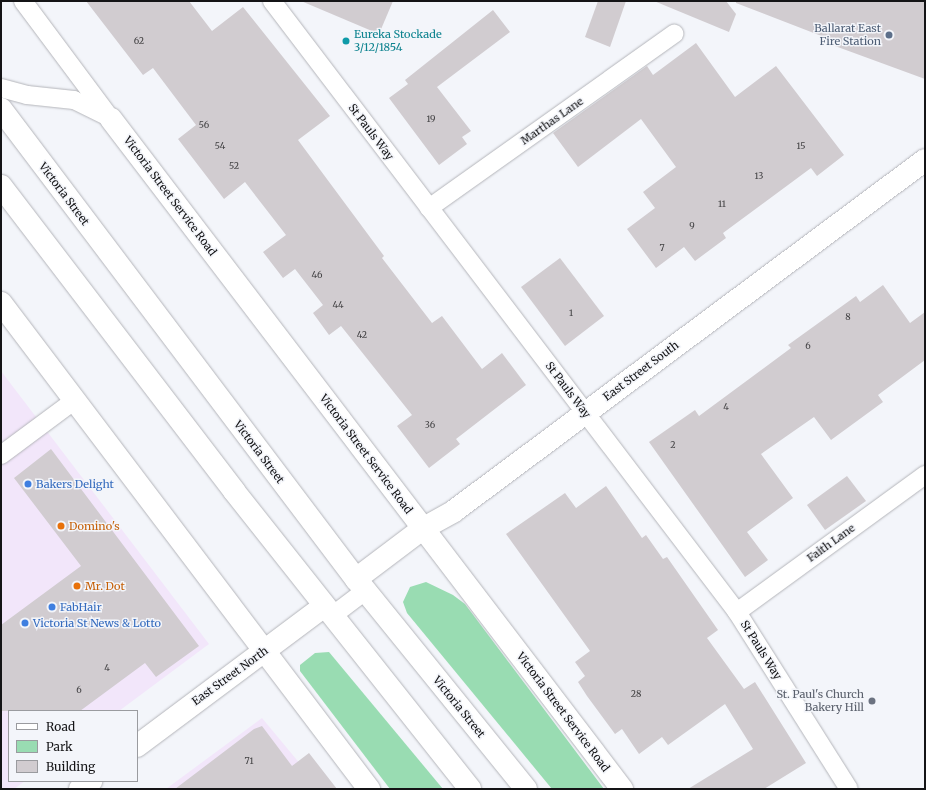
<!DOCTYPE html>
<style>
body{margin:0}
#map{position:relative;width:926px;height:790px;overflow:hidden;background:#f3f5fa;font-family:Merriweather,serif}
div>[style]{position:absolute}
.commercial>*{inset:0;background:#f2e6fa}
.green>*{inset:0;background:#99dcb2}
.building>*{inset:0;background:#d1ccd0}
.roads{filter:drop-shadow(0 0 1px #b4b5ba) drop-shadow(0 0 1px #b4b5ba)}
.service>*{height:18px;margin:-9px;padding:0 9px;transform-origin:9px;border-radius:9px;background:#fff}
.minor>*{height:22px;margin:-11px;padding:0 11px;transform-origin:11px;border-radius:11px;background:#fff}
.tertiary>*{height:22px;margin:-11px;padding:0 11px;transform-origin:11px;border-radius:11px;background:#fff}
.dots>*{width:11px;height:11px;translate:-50% -50%;box-sizing:border-box;border:2px solid #f3f5fa;border-radius:50%}
span{translate:-50% -50%;white-space:nowrap;text-align:center;line-height:1.15;-webkit-text-stroke:3px #f3f5fa;paint-order:stroke}
.number-label{font-size:9px;color:#434244}
.number-label span{-webkit-text-stroke-width:0}
.service-label{font-size:11px;color:#4e5e75}
.right{translate:-100% -50%;text-align:right}
.culture-label{font-size:11px;color:#0d838f}
.left{translate:0 -50%;text-align:left}
.street-label{font-size:11px;color:#141416}
.shop-label{font-size:11px;color:#366cbe}
.food-label{font-size:11px;color:#c56008}
.worship-label{font-size:11px;color:#5b616d}
.frame{position:absolute;inset:0;border:2px solid #141416;pointer-events:none}
.legend{position:absolute;left:8px;top:710px;width:130px;height:72px;box-sizing:border-box;background:#f3f5fa;border:1px solid #9a9b9f;margin:0;padding:5px 7px;list-style:none;font-size:12px;color:#141416}
.legend li{display:flex;align-items:center;gap:8px;height:20px}
.legend b{width:20px;border:1px solid #9a9b9f}
</style>
<div id="map">
<div class="commercial">
<div style="clip-path:polygon(1px 371px,209px 644px,119px 711px,9px 711px,9px 781px,25px 781px,14px 789px,1px 789px)"></div>
<div style="clip-path:polygon(262px 718px,321px 789px,166px 789px)"></div>
</div>
<div class="green">
<div style="clip-path:polygon(426px 582px,453px 595px,465px 604px,604px 789px,552px 789px,407px 613px,403px 602px,410px 587px)"></div>
<div style="clip-path:polygon(329px 652px,443px 789px,390px 789px,300px 671px,300px 665px,315px 653px)"></div>
</div>
<div class="building">
<div style="clip-path:polygon(86px 1px,189px 1px,212px 31px,243px 7px,330px 116px,298px 140px,384px 256px,382px 258px,432px 323px,442px 316px,482px 369px,502px 353px,526px 385px,456px 439px,460px 444px,429px 468px,397px 426px,412px 415px,341px 326px,329px 335px,313px 313px,323px 305px,295px 269px,283px 278px,263px 252px,286px 235px,245px 182px,224px 199px,178px 139px,196px 125px,153px 68px,143px 75px)"></div>
<div style="clip-path:polygon(301px 1px,393px 1px,379px 34px)"></div>
<div style="clip-path:polygon(598px 1px,626px 1px,610px 47px,585px 37px)"></div>
<div style="clip-path:polygon(654px 1px,726px 1px,736px 14px,729px 32px)"></div>
<div style="clip-path:polygon(736px 1px,925px 1px,925px 79px,835px 46px,837px 42px,736px 3px)"></div>
<div style="clip-path:polygon(493px 10px,510px 32px,437px 87px,471px 131px,462px 137px,467px 144px,439px 165px,389px 98px,408px 84px,405px 80px)"></div>
<div style="clip-path:polygon(696px 43px,735px 97px,776px 66px,844px 155px,817px 176px,811px 168px,723px 233px,726px 238px,695px 261px,684px 247px,656px 268px,627px 229px,655px 208px,643px 192px,676px 167px,641px 119px,578px 167px,553px 133px,647px 66px,653px 75px)"></div>
<div style="clip-path:polygon(560px 258px,604px 316px,565px 346px,521px 287px)"></div>
<div style="clip-path:polygon(883px 285px,910px 323px,925px 312px,925px 360px,878px 395px,883px 402px,831px 440px,814px 417px,761px 454px,793px 498px,747px 532px,768px 560px,745px 577px,649px 442px,695px 410px,699px 416px,791px 348px,788px 345px,856px 296px,860px 302px)"></div>
<div style="clip-path:polygon(51px 449px,199px 646px,156px 677px,145px 663px,80px 711px,1px 711px,1px 625px,81px 566px,14px 478px)"></div>
<div style="clip-path:polygon(847px 476px,866px 501px,825px 530px,807px 505px)"></div>
<div style="clip-path:polygon(606px 486px,642px 538px,646px 535px,663px 559px,667px 557px,718px 630px,707px 638px,744px 689px,755px 682px,806px 763px,764px 789px,688px 789px,753px 749px,725px 704px,668px 745px,662px 737px,639px 754px,622px 729px,615px 734px,587px 696px,578px 682px,585px 676px,575px 662px,590px 651px,506px 534px,565px 493px,576px 508px)"></div>
<div style="clip-path:polygon(262px 726px,292px 766px,309px 753px,337px 789px,175px 789px,254px 729px)"></div>
</div>
<div class="roads">
<div class="service">
<div style="left:23px;top:1px;width:147px;rotate:53.3deg"></div>
<div style="left:272px;top:1px;width:768px;rotate:52.73deg"></div>
<div style="left:737px;top:612px;width:209px;rotate:57.7deg"></div>
<div style="left:1px;top:88px;width:27px;rotate:15deg"></div>
<div style="left:27px;top:95px;width:47px;rotate:6.1deg"></div>
<div style="left:74px;top:100px;width:39px;rotate:26deg"></div>
<div style="left:429px;top:208px;width:301px;rotate:-35.4deg"></div>
<div style="left:1px;top:455px;width:92px;rotate:-36.6deg"></div>
<div style="left:737px;top:612px;width:233px;rotate:-36.1deg"></div>
<div style="left:332px;top:616px;width:41px;rotate:-37.1deg"></div>
</div>
<div class="minor">
<div style="left:111px;top:119px;width:843px;rotate:52.67deg"></div>
<div style="left:1px;top:303px;width:610px;rotate:52.87deg"></div>
<div style="left:356px;top:579px;width:83px;rotate:-37.1deg"></div>
<div style="left:422px;top:529px;width:37px;rotate:-29deg"></div>
<div style="left:454px;top:511px;width:587px;rotate:-36.69deg"></div>
<div style="left:137px;top:746px;width:234px;rotate:-36.8deg"></div>
<div style="left:80px;top:789px;width:14px;rotate:-36deg"></div>
</div>
<div class="tertiary">
<div style="left:1px;top:109px;width:589px;rotate:52.94deg"></div>
<div style="left:356px;top:579px;width:270px;rotate:51deg"></div>
<div style="left:1px;top:186px;width:384px;rotate:52.6deg"></div>
<div style="left:234px;top:491px;width:380px;rotate:51.6deg"></div>
</div>
</div>
<div class="dots">
<div style="left:889px;top:35px;background:#5c6f8a"></div>
<div style="left:346px;top:41px;background:#0f9aa8"></div>
<div style="left:28px;top:484px;background:#3f7fe0"></div>
<div style="left:61px;top:526px;background:#e8710a"></div>
<div style="left:77px;top:586px;background:#e8710a"></div>
<div style="left:52px;top:607px;background:#3f7fe0"></div>
<div style="left:25px;top:623px;background:#3f7fe0"></div>
<div style="left:872px;top:701px;background:#6b7280"></div>
</div>
<div class="number-label">
<span style="left:139px;top:41px">62</span>
<span style="left:431px;top:119px">19</span>
<span style="left:204px;top:125px">56</span>
<span style="left:220px;top:146px">54</span>
<span style="left:801px;top:146px">15</span>
<span style="left:234px;top:166px">52</span>
<span style="left:759px;top:176px">13</span>
<span style="left:722px;top:204px">11</span>
<span style="left:692px;top:226px">9</span>
<span style="left:662px;top:248px">7</span>
<span style="left:317px;top:275px">46</span>
<span style="left:338px;top:305px">44</span>
<span style="left:571px;top:313px">1</span>
<span style="left:848px;top:317px">8</span>
<span style="left:362px;top:335px">42</span>
<span style="left:808px;top:346px">6</span>
<span style="left:726px;top:407px">4</span>
<span style="left:430px;top:425px">36</span>
<span style="left:673px;top:445px">2</span>
<span style="left:107px;top:668px">4</span>
<span style="left:79px;top:690px">6</span>
<span style="left:636px;top:694px">28</span>
<span style="left:249px;top:761px">71</span>
</div>
<div class="service-label">
<span class="right" style="left:881px;top:35px">Ballarat East<br>Fire Station</span>
</div>
<div class="culture-label">
<span class="left" style="left:354px;top:41px">Eureka Stockade<br>3/12/1854</span>
</div>
<div class="street-label">
<span style="left:552px;top:121px;rotate:-35deg">Marthas Lane</span>
<span style="left:371px;top:132px;rotate:53deg">St Pauls Way</span>
<span style="left:64px;top:194px;rotate:53deg">Victoria Street</span>
<span style="left:170px;top:196px;rotate:53deg">Victoria Street Service Road</span>
<span style="left:641px;top:371px;rotate:-37deg">East Street South</span>
<span style="left:568px;top:390px;rotate:53deg">St Pauls Way</span>
<span style="left:259px;top:452px;rotate:53deg">Victoria Street</span>
<span style="left:366px;top:454px;rotate:53deg">Victoria Street Service Road</span>
<span style="left:831px;top:543px;rotate:-36deg">Faith Lane</span>
<span style="left:761px;top:650px;rotate:58deg">St Pauls Way</span>
<span style="left:230px;top:676px;rotate:-36deg">East Street North</span>
<span style="left:459px;top:707px;rotate:51deg">Victoria Street</span>
<span style="left:563px;top:712px;rotate:53deg">Victoria Street Service Road</span>
</div>
<div class="shop-label">
<span class="left" style="left:36px;top:484px">Bakers Delight</span>
<span class="left" style="left:60px;top:607px">FabHair</span>
<span class="left" style="left:33px;top:623px">Victoria St News &amp; Lotto</span>
</div>
<div class="food-label">
<span class="left" style="left:69px;top:526px">Domino's</span>
<span class="left" style="left:85px;top:586px">Mr. Dot</span>
</div>
<div class="worship-label">
<span class="right" style="left:864px;top:701px">St. Paul's Church<br>Bakery Hill</span>
</div>
<div class="frame"></div>
<ul class="legend">
<li><b style="height:5px;background:#fff"></b>Road</li>
<li><b style="height:11px;background:#99dcb2"></b>Park</li>
<li><b style="height:11px;background:#d1ccd0"></b>Building</li>
</ul>
</div>
